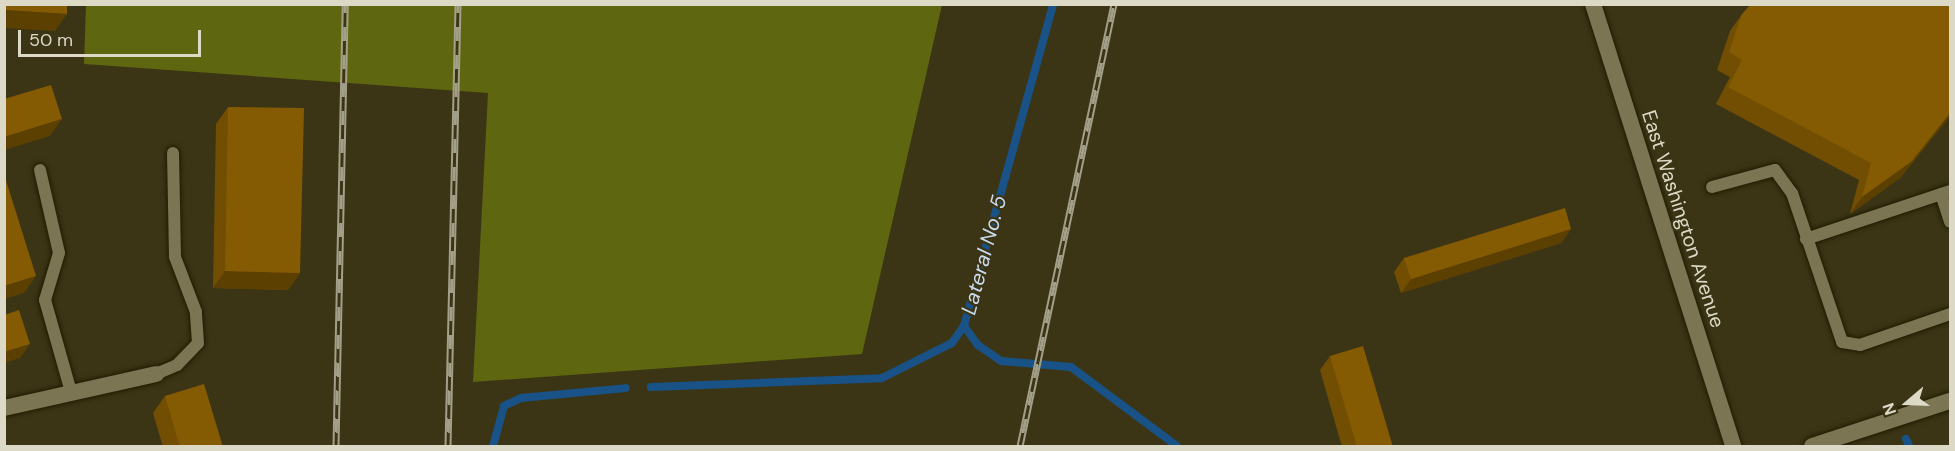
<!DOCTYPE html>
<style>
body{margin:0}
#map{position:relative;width:1955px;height:451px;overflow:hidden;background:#3b3515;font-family:"DM Sans",sans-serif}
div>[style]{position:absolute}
.forest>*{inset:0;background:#5e660f}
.stream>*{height:8px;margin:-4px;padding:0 4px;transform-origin:4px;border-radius:4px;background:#195286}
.roads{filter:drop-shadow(0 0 2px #221c00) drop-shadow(0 0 2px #221c00)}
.service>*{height:12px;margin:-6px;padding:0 6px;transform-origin:6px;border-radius:6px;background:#7b7553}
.minor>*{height:16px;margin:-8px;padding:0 8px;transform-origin:8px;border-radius:8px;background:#7b7553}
.tertiary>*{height:16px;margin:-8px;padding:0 8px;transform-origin:8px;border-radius:8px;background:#7b7553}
.rail>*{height:7px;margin-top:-3.5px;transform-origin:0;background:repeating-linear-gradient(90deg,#3b3515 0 14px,#a39f88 0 28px);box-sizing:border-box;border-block:2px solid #a39f88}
.wall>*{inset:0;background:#724e03}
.shaded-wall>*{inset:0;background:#5c4002}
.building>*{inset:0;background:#845b03}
span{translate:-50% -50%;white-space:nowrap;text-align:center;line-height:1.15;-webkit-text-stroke:4.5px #3b3515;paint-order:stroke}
.street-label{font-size:20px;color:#dcd9c7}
.water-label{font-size:21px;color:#cadbee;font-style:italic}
.frame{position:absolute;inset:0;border:6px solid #dcd9c7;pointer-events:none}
.north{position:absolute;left:1877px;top:373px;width:60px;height:60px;-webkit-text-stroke:4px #3b3515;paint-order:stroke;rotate:251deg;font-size:16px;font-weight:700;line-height:24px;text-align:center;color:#dcd9c7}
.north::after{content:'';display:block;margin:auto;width:21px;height:27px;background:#dcd9c7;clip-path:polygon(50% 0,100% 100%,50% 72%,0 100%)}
.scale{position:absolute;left:18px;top:30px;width:183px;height:27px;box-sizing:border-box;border:3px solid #dcd9c7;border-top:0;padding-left:8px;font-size:18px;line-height:21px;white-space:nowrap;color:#dcd9c7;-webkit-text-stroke:4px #3b3515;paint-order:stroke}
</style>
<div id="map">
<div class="forest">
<div style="clip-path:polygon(86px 5px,86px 4px,942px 5px,862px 354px,473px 382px,488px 93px,84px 64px)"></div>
</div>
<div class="stream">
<div style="left:964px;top:326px;width:24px;rotate:54deg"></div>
<div style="left:978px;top:345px;width:28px;rotate:35deg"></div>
<div style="left:1001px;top:361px;width:70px;rotate:4.9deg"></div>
<div style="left:1071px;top:367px;width:132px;rotate:36.7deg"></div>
<div style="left:651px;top:387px;width:231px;rotate:-2.2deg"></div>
<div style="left:882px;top:378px;width:78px;rotate:-26.6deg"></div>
<div style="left:952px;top:343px;width:21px;rotate:-55deg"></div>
<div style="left:964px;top:326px;width:334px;rotate:-74.5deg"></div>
<div style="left:1906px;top:439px;width:8px;rotate:67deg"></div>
<div style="left:493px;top:446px;width:41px;rotate:-74.6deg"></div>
<div style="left:504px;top:406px;width:19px;rotate:-25deg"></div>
<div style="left:521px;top:398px;width:105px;rotate:-5.4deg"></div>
</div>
<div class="roads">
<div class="service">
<div style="left:40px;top:170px;width:85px;rotate:77.1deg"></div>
<div style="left:59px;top:253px;width:49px;rotate:106.6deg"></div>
<div style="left:45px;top:300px;width:96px;rotate:74.2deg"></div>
<div style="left:1712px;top:187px;width:65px;rotate:-15.1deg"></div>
<div style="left:1775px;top:170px;width:29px;rotate:54deg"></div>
<div style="left:1792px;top:193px;width:157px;rotate:71.4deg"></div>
<div style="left:1842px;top:342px;width:18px;rotate:9deg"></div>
<div style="left:1860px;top:345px;width:95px;rotate:-19deg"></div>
<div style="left:1941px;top:194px;width:29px;rotate:72deg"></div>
<div style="left:1806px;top:239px;width:152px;rotate:-18.4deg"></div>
<div style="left:156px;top:374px;width:23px;rotate:-23deg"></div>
<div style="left:177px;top:365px;width:30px;rotate:-46deg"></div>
<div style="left:198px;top:343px;width:31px;rotate:-94deg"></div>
<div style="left:196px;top:312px;width:59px;rotate:-110.9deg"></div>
<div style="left:175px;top:257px;width:104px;rotate:-91.1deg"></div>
</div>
<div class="minor">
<div style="left:4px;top:408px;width:156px;rotate:-12.6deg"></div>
<div style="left:1812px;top:446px;width:145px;rotate:-18.1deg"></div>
</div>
<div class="tertiary">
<div style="left:1593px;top:4px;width:464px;rotate:72.4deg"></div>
</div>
</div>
<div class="rail">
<div style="left:336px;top:446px;width:442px;rotate:-88.8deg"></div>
<div style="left:448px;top:446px;width:442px;rotate:-88.7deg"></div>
<div style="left:1020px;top:446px;width:452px;rotate:-78deg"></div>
</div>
<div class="wall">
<div style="clip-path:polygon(1950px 4px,1950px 116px,1900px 178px,1850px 214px,1859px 180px,1716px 104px,1730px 77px,1717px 70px,1730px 31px,1742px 14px)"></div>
<div style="clip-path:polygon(228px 107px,300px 273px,288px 290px,213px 288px,216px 124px)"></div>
<div style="clip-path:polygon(1571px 229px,1561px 243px,1401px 293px,1394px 272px,1404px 258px)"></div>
<div style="clip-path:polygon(1330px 356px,1393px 447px,1342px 447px,1320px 370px)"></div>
<div style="clip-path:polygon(165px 396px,223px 447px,163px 447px,153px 413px)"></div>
</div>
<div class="shaded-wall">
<div style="clip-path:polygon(6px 10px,67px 14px,55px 31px,4px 28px,4px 12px)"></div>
<div style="clip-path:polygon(1950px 113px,1950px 116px,1900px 178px,1850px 214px,1862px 197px)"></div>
<div style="clip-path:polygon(62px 119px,50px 136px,4px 150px,4px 137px)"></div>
<div style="clip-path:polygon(1571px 229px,1561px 243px,1401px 293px,1411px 279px)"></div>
<div style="clip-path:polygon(225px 271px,300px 273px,288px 290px,213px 288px)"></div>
<div style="clip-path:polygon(36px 276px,24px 293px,4px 299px,4px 286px)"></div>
<div style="clip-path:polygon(30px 344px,20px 358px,4px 363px,4px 352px)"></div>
</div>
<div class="building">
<div style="clip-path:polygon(6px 4px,67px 4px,67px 14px,6px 10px)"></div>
<div style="clip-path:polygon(1751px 4px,1950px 4px,1950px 113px,1912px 161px,1862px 197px,1871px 163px,1728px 87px,1742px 60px,1729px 52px,1742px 14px)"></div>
<div style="clip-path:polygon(51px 85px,62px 119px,4px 137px,4px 99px)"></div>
<div style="clip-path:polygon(228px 107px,304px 108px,300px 273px,225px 271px)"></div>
<div style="clip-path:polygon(4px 174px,36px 276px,4px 286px)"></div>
<div style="clip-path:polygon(1565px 208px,1571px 229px,1411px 279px,1404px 258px)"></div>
<div style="clip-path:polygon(19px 310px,30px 344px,4px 352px,4px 315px)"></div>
<div style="clip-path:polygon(1363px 346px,1393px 447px,1357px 447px,1330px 356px)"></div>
<div style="clip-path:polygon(204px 384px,223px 447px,180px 447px,165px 396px)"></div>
</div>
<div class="street-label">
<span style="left:1683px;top:219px;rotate:72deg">East Washington Avenue</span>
</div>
<div class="water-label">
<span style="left:984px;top:255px;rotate:-75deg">Lateral No. 5</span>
</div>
<div class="frame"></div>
<div class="north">N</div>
<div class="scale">50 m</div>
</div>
